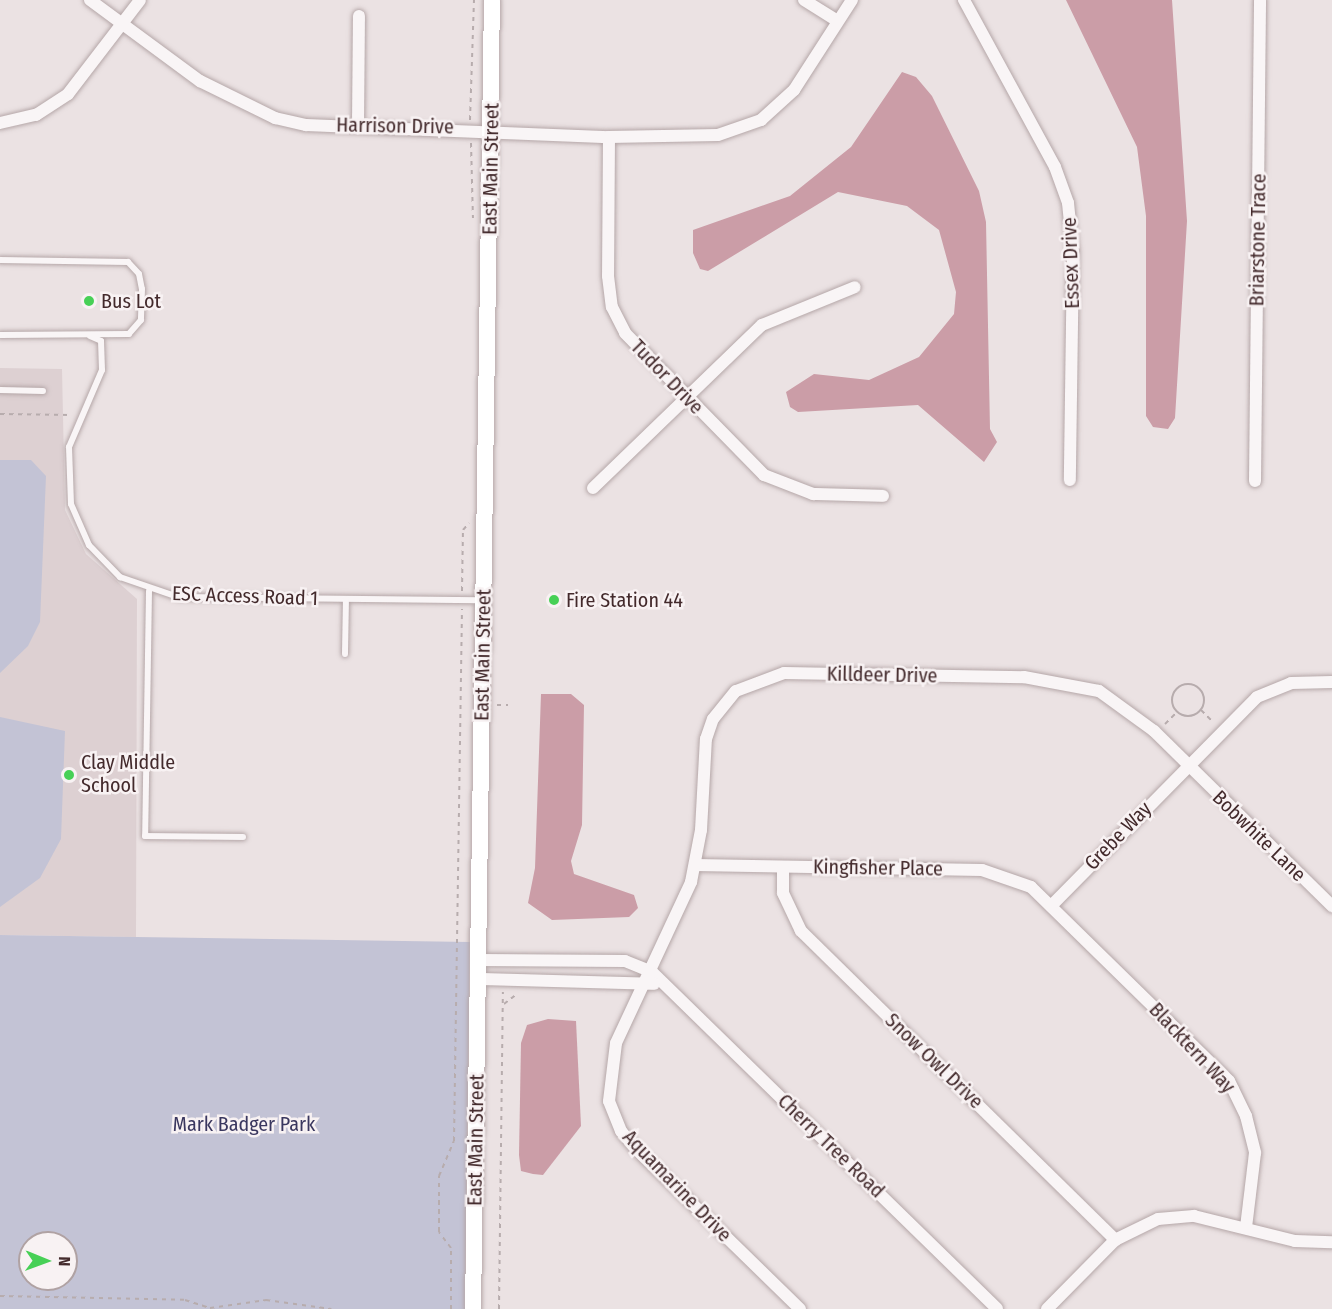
<!DOCTYPE html>
<style>
body{margin:0}
#map{position:relative;width:1332px;height:1309px;overflow:hidden;background:#ebe2e3;font-family:"Fira Sans Condensed",sans-serif}
div>[style]{position:absolute}
.built>*{inset:0;background:#ddd0d2}
.green>*{inset:0;background:#c3c3d5}
.water>*{inset:0;background:#cb9da7}
.path>*{height:2px;margin-top:-1px;transform-origin:0;background:repeating-linear-gradient(90deg,#b7acad 0 4.5px,transparent 0 9px)}
.path>.ring{margin:-1px;padding:0;box-sizing:content-box;background:none;border:2px solid #b7acad;border-radius:50%}
.roads{filter:drop-shadow(0 0 2px #b5a7a8) drop-shadow(0 0 2px #b5a7a8)}
.service>*{height:6px;margin:-3px;padding:0 3px;transform-origin:3px;border-radius:3px;background:#f9f5f6}
.minor>*{height:12px;margin:-6px;padding:0 6px;transform-origin:6px;border-radius:6px;background:#f9f5f6}
.secondary>*{height:16px;margin:-8px;padding:0 8px;transform-origin:8px;border-radius:8px;background:#fff}
.dots>*{width:16px;height:16px;translate:-50% -50%;box-sizing:border-box;border:3px solid #f8f2f3;border-radius:50%}
span{translate:-50% -50%;white-space:nowrap;text-align:center;line-height:1.15;-webkit-text-stroke:5px #f8f2f3;paint-order:stroke}
.street-label{font-size:20px;color:#432a2c}
.poi-label{font-size:20px;color:#432a2c}
.left{translate:0 -50%;text-align:left}
.park-label{font-size:20px;color:#3a375f}
.north{position:absolute;left:18px;top:1231px;width:60px;height:60px;box-sizing:border-box;background:#f8f2f3;border:2px solid #b0a2a3;border-radius:50%;rotate:91deg;font-size:16px;font-weight:700;line-height:24px;text-align:center;color:#432a2c}
.north::after{content:'';display:block;margin:auto;width:21px;height:27px;background:#47d056;clip-path:polygon(50% 0,100% 100%,50% 72%,0 100%)}
</style>
<div id="map">
<div class="built">
<div style="clip-path:polygon(0 368px,62px 369px,65px 510px,86px 554px,137px 599px,136px 937px,0 935px)"></div>
</div>
<div class="green">
<div style="clip-path:polygon(0 460px,31px 460px,46px 476px,40px 622px,28px 646px,0 673px)"></div>
<div style="clip-path:polygon(0 717px,65px 731px,61px 839px,40px 878px,0 907px)"></div>
<div style="clip-path:polygon(evenodd,0 935px,470px 942px,465px 1309px,0 1309px,0 935px,30px 1243px,66px 1243px,66px 1279px,30px 1279px,30px 1243px)"></div>
</div>
<div class="water">
<div style="clip-path:polygon(1066px 0,1172px 0,1187px 221px,1175px 418px,1168px 429px,1153px 427px,1146px 416px,1146px 216px,1137px 147px)"></div>
<div style="clip-path:polygon(902px 72px,916px 77px,932px 96px,979px 191px,986px 222px,990px 429px,997px 442px,984px 462px,918px 405px,798px 412px,790px 407px,786px 392px,814px 374px,869px 380px,919px 357px,954px 314px,956px 292px,939px 230px,907px 206px,838px 192px,708px 271px,700px 269px,693px 253px,693px 230px,790px 196px,851px 147px)"></div>
<div style="clip-path:polygon(541px 694px,571px 694px,584px 705px,582px 825px,571px 861px,574px 874px,634px 895px,638px 908px,629px 917px,552px 920px,528px 903px,535px 868px)"></div>
<div style="clip-path:polygon(548px 1019px,576px 1021px,581px 1126px,543px 1175px,533px 1174px,521px 1171px,519px 1155px,521px 1043px,527px 1025px)"></div>
</div>
<div class="path">
<div style="left:470px;top:120px;width:120px;rotate:-88.1deg"></div>
<div style="left:471px;top:143px;width:75px;rotate:88.5deg"></div>
<div style="left:0;top:414px;width:72px;rotate:0.8deg"></div>
<div style="left:462px;top:591px;width:61px;rotate:-89.1deg"></div>
<div style="left:463px;top:530px;width:9px;rotate:-49deg"></div>
<div class="ring" style="left:1172px;top:684px;width:30px;height:30px"></div>
<div style="left:497px;top:705px;width:11px"></div>
<div style="left:1201px;top:710px;width:17px;rotate:45deg"></div>
<div style="left:1165px;top:724px;width:17px;rotate:-45deg"></div>
<div style="left:504px;top:1004px;width:18px;rotate:-38deg"></div>
<div style="left:0;top:1296px;width:185px;rotate:1.2deg"></div>
<div style="left:185px;top:1300px;width:26px;rotate:18deg"></div>
<div style="left:210px;top:1308px;width:57px;rotate:-8.1deg"></div>
<div style="left:266px;top:1300px;width:66px;rotate:7.9deg"></div>
<div style="left:451px;top:1309px;width:61px;rotate:-90deg"></div>
<div style="left:451px;top:1248px;width:20px;rotate:-127deg"></div>
<div style="left:439px;top:1232px;width:56px;rotate:-90deg"></div>
<div style="left:439px;top:1176px;width:38px;rotate:-67deg"></div>
<div style="left:454px;top:1141px;width:532px;rotate:-89.14deg"></div>
<div style="left:499px;top:1309px;width:317px;rotate:-89.3deg"></div>
</div>
<div class="roads">
<div class="service">
<div style="left:0;top:260px;width:128px;rotate:0.9deg"></div>
<div style="left:128px;top:262px;width:16px;rotate:47deg"></div>
<div style="left:139px;top:274px;width:15px;rotate:79deg"></div>
<div style="left:142px;top:289px;width:31px;rotate:92deg"></div>
<div style="left:141px;top:320px;width:18px;rotate:131deg"></div>
<div style="left:129px;top:334px;width:129px;rotate:179.6deg"></div>
<div style="left:90px;top:336px;width:12px;rotate:24deg"></div>
<div style="left:101px;top:341px;width:29px;rotate:88deg"></div>
<div style="left:102px;top:370px;width:84px;rotate:113.2deg"></div>
<div style="left:69px;top:447px;width:57px;rotate:88deg"></div>
<div style="left:71px;top:504px;width:45px;rotate:66.3deg"></div>
<div style="left:89px;top:545px;width:45px;rotate:45.9deg"></div>
<div style="left:120px;top:577px;width:61px;rotate:19deg"></div>
<div style="left:178px;top:597px;width:302px;rotate:0.6deg"></div>
<div style="left:0;top:390px;width:43px;rotate:1.3deg"></div>
<div style="left:149px;top:591px;width:245px;rotate:90.9deg"></div>
<div style="left:145px;top:836px;width:98px;rotate:0.6deg"></div>
<div style="left:345px;top:654px;width:55px;rotate:-89deg"></div>
</div>
<div class="minor">
<div style="left:90px;top:0;width:137px;rotate:36.4deg"></div>
<div style="left:200px;top:81px;width:84px;rotate:26.3deg"></div>
<div style="left:275px;top:118px;width:32px;rotate:13deg"></div>
<div style="left:306px;top:125px;width:303px;rotate:2.3deg"></div>
<div style="left:609px;top:137px;width:109px;rotate:-1.1deg"></div>
<div style="left:718px;top:135px;width:46px;rotate:-19.2deg"></div>
<div style="left:761px;top:120px;width:45px;rotate:-42.3deg"></div>
<div style="left:794px;top:90px;width:107px;rotate:-57.2deg"></div>
<div style="left:804px;top:0;width:38px;rotate:32deg"></div>
<div style="left:964px;top:0;width:190px;rotate:61.4deg"></div>
<div style="left:1055px;top:167px;width:38px;rotate:70deg"></div>
<div style="left:1068px;top:203px;width:49px;rotate:84.2deg"></div>
<div style="left:1073px;top:252px;width:228px;rotate:90.8deg"></div>
<div style="left:0;top:123px;width:37px;rotate:-13deg"></div>
<div style="left:36px;top:115px;width:38px;rotate:-33deg"></div>
<div style="left:68px;top:94px;width:118px;rotate:-52.5deg"></div>
<div style="left:358px;top:126px;width:110px;rotate:-89.5deg"></div>
<div style="left:609px;top:137px;width:139px;rotate:90.4deg"></div>
<div style="left:608px;top:276px;width:31px;rotate:83deg"></div>
<div style="left:612px;top:307px;width:29px;rotate:63deg"></div>
<div style="left:625px;top:333px;width:199px;rotate:45.6deg"></div>
<div style="left:764px;top:475px;width:53px;rotate:21.2deg"></div>
<div style="left:813px;top:494px;width:70px;rotate:1.6deg"></div>
<div style="left:1255px;top:481px;width:481px;rotate:-89.4deg"></div>
<div style="left:593px;top:488px;width:235px;rotate:-44deg"></div>
<div style="left:762px;top:325px;width:100px;rotate:-22.2deg"></div>
<div style="left:695px;top:865px;width:287px;rotate:1deg"></div>
<div style="left:982px;top:870px;width:52px;rotate:19.1deg"></div>
<div style="left:1031px;top:887px;width:277px;rotate:44.4deg"></div>
<div style="left:1229px;top:1081px;width:39px;rotate:64deg"></div>
<div style="left:1246px;top:1116px;width:38px;rotate:76deg"></div>
<div style="left:1255px;top:1153px;width:75px;rotate:96.9deg"></div>
<div style="left:783px;top:867px;width:26px;rotate:90deg"></div>
<div style="left:783px;top:893px;width:42px;rotate:64.7deg"></div>
<div style="left:801px;top:931px;width:441px;rotate:44.5deg"></div>
<div style="left:1051px;top:906px;width:293px;rotate:-45.4deg"></div>
<div style="left:1257px;top:697px;width:37px;rotate:-22deg"></div>
<div style="left:1291px;top:683px;width:41px;rotate:-1.4deg"></div>
<div style="left:479px;top:960px;width:146px;rotate:0.4deg"></div>
<div style="left:625px;top:961px;width:29px;rotate:22deg"></div>
<div style="left:652px;top:972px;width:482px;rotate:44.3deg"></div>
<div style="left:479px;top:979px;width:175px;rotate:1.6deg"></div>
<div style="left:800px;top:1309px;width:229px;rotate:-135.7deg"></div>
<div style="left:636px;top:1149px;width:23px;rotate:-130deg"></div>
<div style="left:621px;top:1131px;width:32px;rotate:-112deg"></div>
<div style="left:609px;top:1101px;width:58px;rotate:-83.1deg"></div>
<div style="left:616px;top:1043px;width:178px;rotate:-65deg"></div>
<div style="left:691px;top:882px;width:53px;rotate:-79.1deg"></div>
<div style="left:701px;top:830px;width:91px;rotate:-86.9deg"></div>
<div style="left:706px;top:739px;width:21px;rotate:-71deg"></div>
<div style="left:713px;top:719px;width:36px;rotate:-51deg"></div>
<div style="left:736px;top:691px;width:51px;rotate:-20.6deg"></div>
<div style="left:784px;top:673px;width:240px;rotate:1deg"></div>
<div style="left:1024px;top:677px;width:76px;rotate:10.6deg"></div>
<div style="left:1099px;top:691px;width:68px;rotate:36deg"></div>
<div style="left:1154px;top:731px;width:250px;rotate:44.5deg"></div>
<div style="left:1047px;top:1309px;width:97px;rotate:-45.4deg"></div>
<div style="left:1115px;top:1240px;width:48px;rotate:-26deg"></div>
<div style="left:1158px;top:1219px;width:36px;rotate:-5deg"></div>
<div style="left:1194px;top:1216px;width:104px;rotate:13.9deg"></div>
<div style="left:1295px;top:1241px;width:37px;rotate:2deg"></div>
</div>
<div class="secondary">
<div style="left:473px;top:1309px;width:1309px;rotate:-89.17deg"></div>
</div>
</div>
<div class="dots">
<div style="left:89px;top:301px;background:#47d056"></div>
<div style="left:554px;top:600px;background:#47d056"></div>
<div style="left:69px;top:775px;background:#47d056"></div>
</div>
<div class="street-label">
<span style="left:395px;top:126px;rotate:1deg">Harrison Drive</span>
<span style="left:491px;top:169px;rotate:-89deg">East Main Street</span>
<span style="left:1258px;top:240px;rotate:-89deg">Briarstone Trace</span>
<span style="left:1071px;top:263px;rotate:-92deg">Essex Drive</span>
<span style="left:667px;top:377px;rotate:46deg">Tudor Drive</span>
<span style="left:245px;top:596px;rotate:2deg">ESC Access Road 1</span>
<span style="left:483px;top:655px;rotate:-89deg">East Main Street</span>
<span style="left:882px;top:675px;rotate:1deg">Killdeer Drive</span>
<span style="left:1118px;top:836px;rotate:-46deg">Grebe Way</span>
<span style="left:1259px;top:836px;rotate:44deg">Bobwhite Lane</span>
<span style="left:878px;top:868px;rotate:1deg">Kingfisher Place</span>
<span style="left:1192px;top:1048px;rotate:47deg">Blacktern Way</span>
<span style="left:934px;top:1061px;rotate:44deg">Snow Owl Drive</span>
<span style="left:476px;top:1140px;rotate:-89deg">East Main Street</span>
<span style="left:831px;top:1146px;rotate:44deg">Cherry Tree Road</span>
<span style="left:677px;top:1186px;rotate:46deg">Aquamarine Drive</span>
</div>
<div class="poi-label">
<span class="left" style="left:101px;top:301px">Bus Lot</span>
<span class="left" style="left:566px;top:600px">Fire Station 44</span>
<span class="left" style="left:81px;top:774px">Clay Middle<br>School</span>
</div>
<div class="park-label">
<span style="left:244px;top:1124px">Mark Badger Park</span>
</div>
<div class="north">N</div>
</div>
